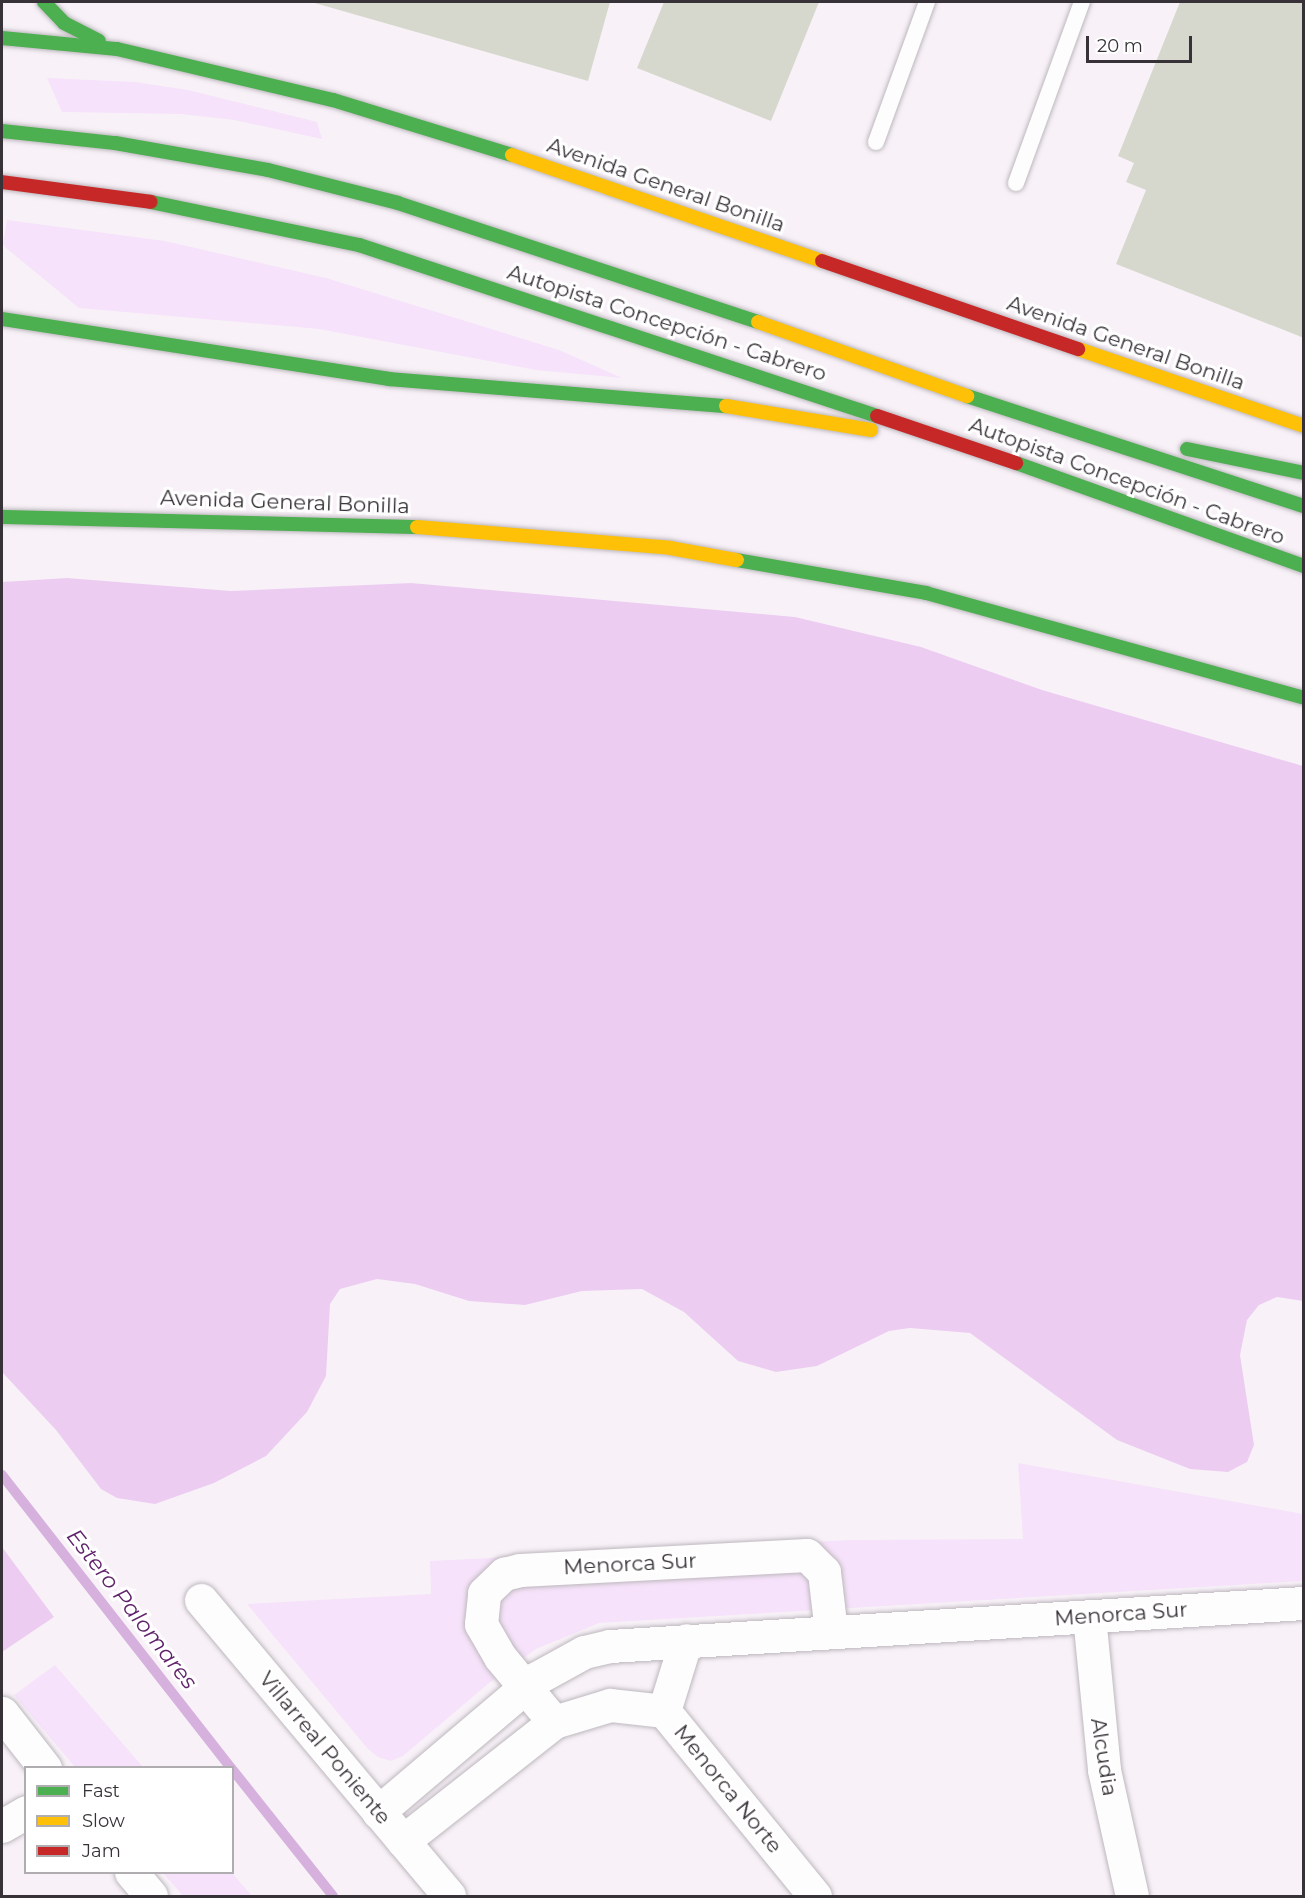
<!DOCTYPE html>
<meta charset="utf-8">
<style>
body{margin:0}
#map{position:relative;width:1305px;height:1898px;overflow:hidden;background:#f8f2f8;font-family:Montserrat,sans-serif}
div>[style]{position:absolute}
.green>*{inset:0;background:#f6e2fa}
.forest>*{inset:0;background:#eccdf1}
.stream>*{height:10px;margin:-5px;padding:0 5px;transform-origin:5px;border-radius:5px;background:#d6b1dd}
.building>*{inset:0;background:#d7d8cd}
.roads{filter:drop-shadow(0 0 2px #bdb8bd) drop-shadow(0 0 2px #bdb8bd)}
.lane>*{height:16px;margin:-8px;padding:0 8px;transform-origin:8px;border-radius:8px;background:#fefdfe}
.street>*{height:33px;margin:-16.5px;padding:0 16.5px;transform-origin:16.5px;border-radius:16.5px;background:#fefdfe}
.fast>*{height:14px;margin:-7px;padding:0 7px;transform-origin:7px;border-radius:7px;background:#4caf50}
.slow>*{height:14px;margin:-7px;padding:0 7px;transform-origin:7px;border-radius:7px;background:#ffc107}
.jam>*{height:14px;margin:-7px;padding:0 7px;transform-origin:7px;border-radius:7px;background:#c62828}
span{translate:-50% -50%;white-space:nowrap;text-align:center;line-height:1.15;-webkit-text-stroke:6px #fff;paint-order:stroke}
.street-label{font-size:21px;color:#373237}
.water-label{font-size:22px;color:#60226b;font-style:italic}
.frame{position:absolute;inset:0;border:3px solid #373237;pointer-events:none}
.legend{position:absolute;left:24px;top:1766px;width:210px;height:108px;box-sizing:border-box;background:#fff;border:2px solid #afadaf;margin:0;padding:8px 10px;list-style:none;font-size:18px;color:#373237}
.legend li{display:flex;align-items:center;gap:12px;height:30px}
.legend b{width:30px;border:2px solid #afadaf}
.scale{position:absolute;left:1086px;top:36px;width:106px;height:27px;box-sizing:border-box;border:3px solid #373237;border-top:0;padding-left:8px;font-size:18px;line-height:21px;white-space:nowrap;color:#373237;-webkit-text-stroke:4px #fff;paint-order:stroke}
</style>
<div id="map">
<div class="green">
<div style="clip-path:polygon(47px 78px,135px 82px,188px 90px,317px 122px,322px 139px,234px 120px,181px 114px,62px 112px)"></div>
<div style="clip-path:polygon(7px 220px,165px 241px,326px 278px,559px 350px,622px 378px,536px 370px,319px 329px,79px 308px,6px 248px,3px 244px)"></div>
<div style="clip-path:polygon(1018px 1463px,1303px 1514px,1303px 1581px,599px 1623px,536px 1649px,489px 1683px,403px 1756px,391px 1761px,378px 1757px,368px 1749px,247px 1604px,431px 1594px,430px 1561px,850px 1540px,1023px 1539px)"></div>
<div style="clip-path:polygon(55px 1665px,143px 1767px,75px 1767px,14px 1695px)"></div>
<div style="clip-path:polygon(163px 1873px,232px 1873px,252px 1896px,183px 1896px)"></div>
</div>
<div class="forest">
<div style="clip-path:polygon(67px 578px,231px 591px,411px 583px,795px 617px,921px 647px,1042px 690px,1303px 766px,1303px 1301px,1277px 1297px,1259px 1305px,1247px 1320px,1240px 1355px,1254px 1445px,1247px 1462px,1228px 1472px,1190px 1469px,1117px 1440px,970px 1333px,910px 1328px,889px 1331px,817px 1366px,776px 1372px,738px 1361px,684px 1312px,642px 1289px,582px 1291px,525px 1305px,469px 1301px,415px 1284px,377px 1279px,340px 1289px,330px 1304px,326px 1376px,307px 1412px,266px 1456px,214px 1483px,155px 1504px,117px 1498px,101px 1489px,56px 1430px,2px 1372px,2px 582px)"></div>
<div style="clip-path:polygon(2px 1547px,54px 1617px,2px 1652px)"></div>
</div>
<div class="stream">
<div style="left:2px;top:1475px;width:372px;rotate:52deg"></div>
<div style="left:232px;top:1769px;width:162px;rotate:51.5deg"></div>
</div>
<div class="building">
<div style="clip-path:polygon(311px 2px,610px 2px,588px 81px)"></div>
<div style="clip-path:polygon(664px 2px,819px 2px,771px 121px,637px 68px)"></div>
<div style="clip-path:polygon(1180px 2px,1304px 2px,1304px 338px,1116px 264px,1146px 190px,1126px 182px,1134px 163px,1118px 156px)"></div>
</div>
<div class="roads">
<div class="lane">
<div style="left:876px;top:142px;width:149px;rotate:-70deg"></div>
<div style="left:1016px;top:183px;width:193px;rotate:-70deg"></div>
</div>
<div class="street">
<div style="left:201px;top:1600px;width:386px;rotate:50deg"></div>
<div style="left:1089px;top:1616px;width:155px;rotate:84.4deg"></div>
<div style="left:1104px;top:1770px;width:129px;rotate:77.5deg"></div>
<div style="left:664px;top:1711px;width:239px;rotate:50.8deg"></div>
<div style="left:664px;top:1711px;width:74px;rotate:-72.8deg"></div>
<div style="left:2px;top:1713px;width:70px;rotate:52deg"></div>
<div style="left:554px;top:1722px;width:85px;rotate:-129.7deg"></div>
<div style="left:500px;top:1657px;width:38px;rotate:-120deg"></div>
<div style="left:481px;top:1624px;width:31px;rotate:-84deg"></div>
<div style="left:484px;top:1593px;width:28px;rotate:-44deg"></div>
<div style="left:504px;top:1574px;width:16px;rotate:-14deg"></div>
<div style="left:520px;top:1570px;width:287px;rotate:-3deg"></div>
<div style="left:807px;top:1555px;width:24px;rotate:45deg"></div>
<div style="left:824px;top:1572px;width:60px;rotate:83.3deg"></div>
<div style="left:378px;top:1812px;width:206px;rotate:-40.3deg"></div>
<div style="left:535px;top:1679px;width:56px;rotate:-28.9deg"></div>
<div style="left:584px;top:1652px;width:27px;rotate:-13deg"></div>
<div style="left:610px;top:1646px;width:695px;rotate:-3.55deg"></div>
<div style="left:2px;top:1826px;width:28px;rotate:-30deg"></div>
<div style="left:403px;top:1841px;width:192px;rotate:-38.2deg"></div>
<div style="left:554px;top:1722px;width:59px;rotate:-16.9deg"></div>
<div style="left:610px;top:1705px;width:54px;rotate:6.3deg"></div>
<div style="left:131px;top:1872px;width:31px;rotate:50deg"></div>
</div>
<div class="fast">
<div style="left:44px;top:2px;width:29px;rotate:46deg"></div>
<div style="left:64px;top:23px;width:39px;rotate:27deg"></div>
<div style="left:2px;top:38px;width:116px;rotate:5.5deg"></div>
<div style="left:117px;top:49px;width:222px;rotate:13.3deg"></div>
<div style="left:333px;top:100px;width:187px;rotate:17.1deg"></div>
<div style="left:2px;top:131px;width:114px;rotate:6.1deg"></div>
<div style="left:115px;top:143px;width:155px;rotate:10deg"></div>
<div style="left:268px;top:170px;width:134px;rotate:14.2deg"></div>
<div style="left:398px;top:203px;width:379px;rotate:18.3deg"></div>
<div style="left:151px;top:202px;width:212px;rotate:11.7deg"></div>
<div style="left:359px;top:245px;width:545px;rotate:18.27deg"></div>
<div style="left:2px;top:319px;width:392px;rotate:8.8deg"></div>
<div style="left:389px;top:379px;width:338px;rotate:4.6deg"></div>
<div style="left:967px;top:396px;width:354px;rotate:18.1deg"></div>
<div style="left:1187px;top:449px;width:119px;rotate:11.6deg"></div>
<div style="left:1016px;top:463px;width:306px;rotate:19.7deg"></div>
<div style="left:2px;top:517px;width:415px;rotate:1.4deg"></div>
<div style="left:737px;top:560px;width:192px;rotate:9.9deg"></div>
<div style="left:926px;top:593px;width:392px;rotate:15.5deg"></div>
</div>
<div class="slow">
<div style="left:512px;top:155px;width:328px;rotate:18.9deg"></div>
<div style="left:758px;top:322px;width:222px;rotate:19.5deg"></div>
<div style="left:1078px;top:349px;width:239px;rotate:18.8deg"></div>
<div style="left:726px;top:406px;width:147px;rotate:9.4deg"></div>
<div style="left:417px;top:527px;width:254px;rotate:4.7deg"></div>
<div style="left:670px;top:548px;width:68px;rotate:10.2deg"></div>
</div>
<div class="jam">
<div style="left:2px;top:182px;width:150px;rotate:7.6deg"></div>
<div style="left:822px;top:261px;width:271px;rotate:19deg"></div>
<div style="left:877px;top:416px;width:147px;rotate:18.7deg"></div>
</div>
</div>
<div class="street-label">
<span style="left:666px;top:185px;rotate:19deg">Avenida General Bonilla</span>
<span style="left:667px;top:323px;rotate:18deg">Autopista Concepción - Cabrero</span>
<span style="left:1126px;top:343px;rotate:19deg">Avenida General Bonilla</span>
<span style="left:1127px;top:481px;rotate:20deg">Autopista Concepción - Cabrero</span>
<span style="left:285px;top:502px;rotate:2deg">Avenida General Bonilla</span>
<span style="left:630px;top:1564px;rotate:-3deg">Menorca Sur</span>
<span style="left:1121px;top:1614px;rotate:-4deg">Menorca Sur</span>
<span style="left:325px;top:1748px;rotate:50deg">Villarreal Poniente</span>
<span style="left:1104px;top:1757px;rotate:81deg">Alcudia</span>
<span style="left:728px;top:1789px;rotate:51deg">Menorca Norte</span>
</div>
<div class="water-label">
<span style="left:132px;top:1609px;rotate:52deg">Estero Palomares</span>
</div>
<div class="frame"></div>
<ul class="legend">
<li><b style="height:8px;background:#4caf50"></b>Fast</li>
<li><b style="height:8px;background:#ffc107"></b>Slow</li>
<li><b style="height:8px;background:#c62828"></b>Jam</li>
</ul>
<div class="scale">20 m</div>
</div>
